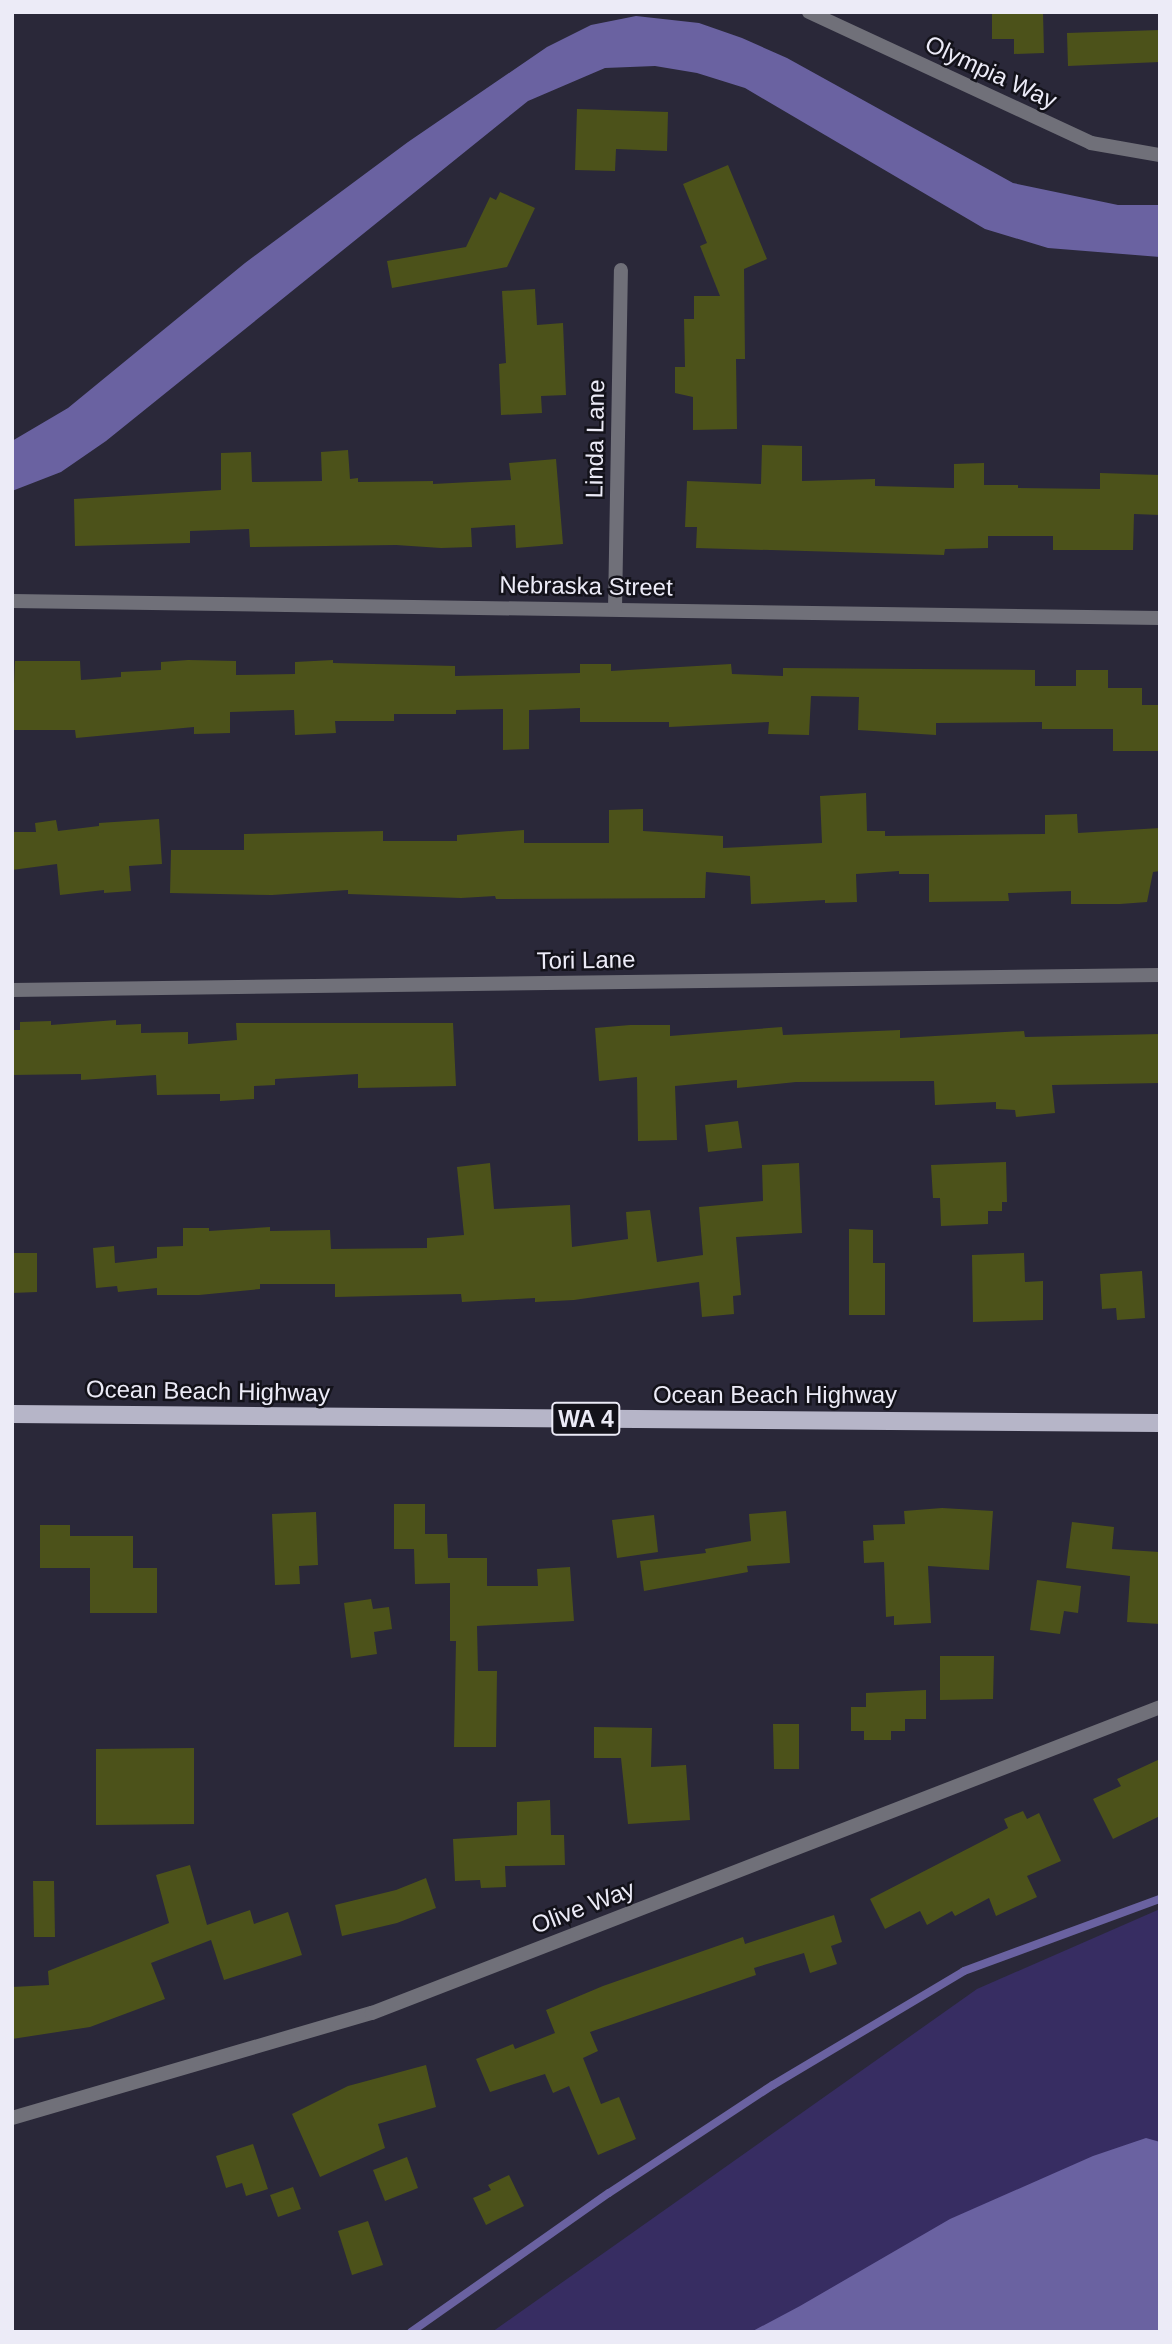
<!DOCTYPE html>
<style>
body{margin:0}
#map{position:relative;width:1172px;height:2344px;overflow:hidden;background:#2a2839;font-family:Arial,sans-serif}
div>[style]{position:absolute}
.green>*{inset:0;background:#372d62}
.water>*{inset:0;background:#6a62a1}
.stream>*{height:8px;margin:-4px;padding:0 4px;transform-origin:4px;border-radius:4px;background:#6a62a1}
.building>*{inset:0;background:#4c521a}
.street>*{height:14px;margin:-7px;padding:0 7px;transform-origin:7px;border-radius:7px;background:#707079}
.primary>*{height:18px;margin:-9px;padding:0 9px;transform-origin:9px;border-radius:9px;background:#b6b5c8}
span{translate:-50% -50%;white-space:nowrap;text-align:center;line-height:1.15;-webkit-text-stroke:5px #13121a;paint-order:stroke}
.shield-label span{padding:2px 5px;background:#13121a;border:2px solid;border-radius:5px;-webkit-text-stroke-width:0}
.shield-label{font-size:23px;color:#ecebf7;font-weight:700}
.street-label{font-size:24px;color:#ecebf7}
.frame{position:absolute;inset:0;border:14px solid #ecebf7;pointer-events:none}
</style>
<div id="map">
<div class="green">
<div style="clip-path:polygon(1160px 1909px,1160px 2332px,492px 2332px,977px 1989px)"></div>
</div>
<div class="water">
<div style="clip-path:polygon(636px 16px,699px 23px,742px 38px,787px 58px,1013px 183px,1118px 205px,1160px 205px,1160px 257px,1048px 248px,985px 229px,745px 88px,697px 73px,655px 66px,605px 68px,528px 101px,106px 441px,61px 472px,12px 491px,12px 441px,68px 408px,245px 263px,408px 142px,547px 47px,591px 25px)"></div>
<div style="clip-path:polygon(1146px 2138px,1160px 2142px,1160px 2332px,751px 2332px,800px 2306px,950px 2219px,1093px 2156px)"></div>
</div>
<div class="stream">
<div style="left:411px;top:2332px;width:242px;rotate:-35.1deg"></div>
<div style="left:609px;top:2193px;width:196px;rotate:-33.4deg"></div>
<div style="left:773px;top:2085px;width:222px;rotate:-30.8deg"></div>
<div style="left:964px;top:1971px;width:209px;rotate:-20.2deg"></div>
</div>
<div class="building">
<div style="clip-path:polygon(992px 12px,1043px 12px,1044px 53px,1014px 54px,1014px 39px,992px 39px)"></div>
<div style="clip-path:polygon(1160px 30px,1160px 62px,1068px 66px,1067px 33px)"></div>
<div style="clip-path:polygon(577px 109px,668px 112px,667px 151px,616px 149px,615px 171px,575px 170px)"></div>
<div style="clip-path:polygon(728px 165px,767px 259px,744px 269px,745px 359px,736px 359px,737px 429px,693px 430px,693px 397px,675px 393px,675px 367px,685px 367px,684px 319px,694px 319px,694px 296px,720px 296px,700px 246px,707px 243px,683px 184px)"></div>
<div style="clip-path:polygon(500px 192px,535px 208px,507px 267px,392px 288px,387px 261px,466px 247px,490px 197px,496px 200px)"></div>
<div style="clip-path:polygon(535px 289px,537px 325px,563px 323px,566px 395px,541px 396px,542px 413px,501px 415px,499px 364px,506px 363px,502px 291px)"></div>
<div style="clip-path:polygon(762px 445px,802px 446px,802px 481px,875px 479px,875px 486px,954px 488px,954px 464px,984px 463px,984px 485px,1018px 485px,1018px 488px,1100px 489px,1100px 473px,1160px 475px,1160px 515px,1134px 514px,1133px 550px,1053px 550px,1053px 536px,988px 536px,988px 548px,945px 549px,944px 555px,696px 548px,697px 527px,685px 527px,687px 481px,761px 484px)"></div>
<div style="clip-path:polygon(348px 450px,350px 479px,358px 478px,358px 482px,433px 481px,433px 484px,511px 480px,509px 463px,556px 459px,563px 544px,516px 548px,515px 525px,471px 528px,472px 547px,441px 548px,396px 545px,250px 547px,249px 529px,190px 531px,190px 543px,75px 546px,74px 499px,221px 490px,221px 453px,251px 452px,252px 482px,322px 481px,321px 452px)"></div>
<div style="clip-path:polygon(188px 660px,236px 661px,236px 675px,295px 674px,295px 662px,333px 660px,333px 663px,455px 666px,455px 676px,580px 673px,580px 664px,611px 664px,611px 671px,731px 664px,732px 674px,783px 676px,783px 668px,1035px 670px,1035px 686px,1076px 686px,1076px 670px,1108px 670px,1108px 688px,1142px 688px,1142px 705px,1160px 705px,1160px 751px,1113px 751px,1113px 729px,1042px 729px,1042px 722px,936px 723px,936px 735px,858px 730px,859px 697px,811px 696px,809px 735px,768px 734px,769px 722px,669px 727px,669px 722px,580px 722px,580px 708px,529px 710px,529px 749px,503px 750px,503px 709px,456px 710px,456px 714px,394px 714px,394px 721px,335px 721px,336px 733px,295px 735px,294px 710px,230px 712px,230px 733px,194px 734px,194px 727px,76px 738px,75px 730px,12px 730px,15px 661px,80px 661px,81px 680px,121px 677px,121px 672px,161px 670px,161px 662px)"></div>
<div style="clip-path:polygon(866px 793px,867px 831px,885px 831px,885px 836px,1045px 834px,1045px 815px,1077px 814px,1078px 833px,1160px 828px,1160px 871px,1153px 872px,1147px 902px,1120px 904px,1071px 904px,1071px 891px,1008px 893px,1009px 901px,929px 902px,929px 874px,899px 874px,899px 871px,856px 874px,857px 902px,825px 903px,825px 900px,751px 904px,750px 876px,706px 872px,705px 898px,496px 899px,495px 896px,461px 898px,348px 894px,348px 890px,272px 895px,170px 893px,171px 850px,244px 850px,244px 834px,383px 831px,383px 841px,457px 841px,457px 835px,524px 830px,524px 843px,609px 843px,609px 810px,643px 809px,643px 831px,723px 836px,723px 848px,822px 843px,820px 796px)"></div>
<div style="clip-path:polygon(159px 819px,162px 864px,129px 866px,131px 891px,104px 893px,104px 890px,60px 895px,57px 864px,12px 870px,12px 832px,36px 832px,35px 823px,56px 820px,58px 831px,99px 826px,99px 823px)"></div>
<div style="clip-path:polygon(116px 1020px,116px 1025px,141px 1024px,141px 1033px,188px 1032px,188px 1044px,237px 1040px,236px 1023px,453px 1023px,456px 1086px,358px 1088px,358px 1074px,275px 1079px,275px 1085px,254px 1086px,254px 1099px,220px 1101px,220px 1094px,157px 1095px,156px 1075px,81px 1080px,81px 1074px,12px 1075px,12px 1030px,20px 1030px,20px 1022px,51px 1021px,51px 1025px)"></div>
<div style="clip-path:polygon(630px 1025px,670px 1025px,670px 1036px,782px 1027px,783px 1035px,900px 1030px,900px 1038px,1024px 1031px,1025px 1037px,1160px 1034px,1160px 1083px,1052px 1085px,1055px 1113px,1016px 1117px,1015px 1110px,996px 1109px,996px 1102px,935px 1105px,934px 1081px,796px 1082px,737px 1088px,737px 1080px,675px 1086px,677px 1140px,638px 1141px,637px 1077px,599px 1081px,595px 1028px)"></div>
<div style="clip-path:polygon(738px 1121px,742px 1148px,708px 1152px,705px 1125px)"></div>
<div style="clip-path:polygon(1006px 1162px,1007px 1202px,1002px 1202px,1002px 1211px,988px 1211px,988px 1224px,941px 1226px,940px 1198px,933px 1198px,931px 1165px)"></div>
<div style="clip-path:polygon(490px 1163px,494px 1209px,570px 1205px,572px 1247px,628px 1239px,626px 1212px,650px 1210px,657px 1262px,703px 1255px,699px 1207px,763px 1201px,762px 1165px,799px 1163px,802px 1233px,736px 1237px,741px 1295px,733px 1296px,734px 1314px,702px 1317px,699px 1282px,574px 1300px,535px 1302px,535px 1298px,462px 1302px,461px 1294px,335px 1297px,335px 1284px,260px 1284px,260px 1289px,199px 1295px,157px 1295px,157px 1288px,118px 1292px,117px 1286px,96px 1288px,93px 1248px,114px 1246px,115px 1263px,157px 1258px,157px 1247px,183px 1246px,183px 1228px,209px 1228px,209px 1231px,270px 1227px,270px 1231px,330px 1230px,331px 1249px,427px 1248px,427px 1238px,464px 1235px,457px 1167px)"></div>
<div style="clip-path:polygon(849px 1229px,873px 1230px,873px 1263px,885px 1263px,885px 1315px,849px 1315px)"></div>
<div style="clip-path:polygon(12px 1253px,37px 1253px,37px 1292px,12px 1293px)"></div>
<div style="clip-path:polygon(1024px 1253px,1025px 1282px,1043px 1281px,1043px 1320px,973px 1322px,972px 1255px)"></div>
<div style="clip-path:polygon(1142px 1271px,1145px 1318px,1117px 1320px,1116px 1308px,1102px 1309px,1100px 1274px)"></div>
<div style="clip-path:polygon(394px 1504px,425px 1504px,425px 1534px,447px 1534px,448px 1558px,487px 1558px,487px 1586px,538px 1586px,537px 1569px,570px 1567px,574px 1621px,477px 1626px,478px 1671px,497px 1671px,496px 1747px,454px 1747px,456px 1641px,450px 1641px,450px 1583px,415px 1584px,414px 1549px,394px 1549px)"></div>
<div style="clip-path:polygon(942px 1508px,993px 1511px,989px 1570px,928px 1566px,931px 1623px,894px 1625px,894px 1616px,886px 1617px,884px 1562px,864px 1563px,863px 1541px,874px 1540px,873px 1525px,905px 1524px,904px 1511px)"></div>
<div style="clip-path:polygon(786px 1511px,790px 1563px,747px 1566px,748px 1572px,644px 1591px,640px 1561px,706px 1553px,705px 1549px,751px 1541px,749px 1514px)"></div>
<div style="clip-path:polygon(316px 1512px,318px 1565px,299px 1566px,300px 1584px,275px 1585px,272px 1514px)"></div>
<div style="clip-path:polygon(654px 1515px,658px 1552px,617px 1558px,612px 1520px)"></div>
<div style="clip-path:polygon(1072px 1522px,1114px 1527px,1112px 1549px,1160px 1552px,1160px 1624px,1127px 1622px,1130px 1576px,1066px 1568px)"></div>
<div style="clip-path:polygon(40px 1525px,70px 1525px,70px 1536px,133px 1536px,133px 1568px,157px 1568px,157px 1613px,90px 1613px,90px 1568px,40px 1568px)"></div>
<div style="clip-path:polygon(1037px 1580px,1081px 1586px,1078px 1613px,1064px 1611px,1060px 1634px,1030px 1630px)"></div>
<div style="clip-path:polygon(371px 1599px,373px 1609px,389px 1607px,392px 1629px,374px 1632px,377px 1654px,351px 1658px,344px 1603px)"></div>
<div style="clip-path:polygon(940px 1656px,994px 1656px,993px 1699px,940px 1700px)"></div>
<div style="clip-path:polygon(926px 1690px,926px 1719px,905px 1719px,905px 1731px,891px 1731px,891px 1740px,864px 1740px,864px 1731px,851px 1731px,851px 1707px,866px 1707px,866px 1693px)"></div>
<div style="clip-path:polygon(773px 1724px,799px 1724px,799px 1769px,774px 1769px)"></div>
<div style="clip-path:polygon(594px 1727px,652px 1728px,651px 1767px,686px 1765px,690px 1820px,628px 1824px,621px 1758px,594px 1758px)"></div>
<div style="clip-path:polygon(194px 1748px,194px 1824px,96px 1825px,96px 1749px)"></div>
<div style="clip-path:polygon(1160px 1759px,1160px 1816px,1113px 1839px,1093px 1799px,1121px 1786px,1117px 1779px)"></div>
<div style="clip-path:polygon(550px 1800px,551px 1835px,564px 1835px,565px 1865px,505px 1866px,506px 1887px,481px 1888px,480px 1880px,455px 1881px,453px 1839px,517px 1835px,517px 1802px)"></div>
<div style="clip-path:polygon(1023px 1811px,1027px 1819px,1039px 1813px,1061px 1861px,1027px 1876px,1037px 1897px,996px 1916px,989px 1898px,955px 1916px,952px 1911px,927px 1925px,920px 1911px,885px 1929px,870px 1899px,1008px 1828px,1004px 1819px)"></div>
<div style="clip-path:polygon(190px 1865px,207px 1925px,250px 1910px,254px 1924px,288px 1912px,302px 1955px,224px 1980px,211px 1940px,151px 1963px,165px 1999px,90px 2027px,12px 2039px,12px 1987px,49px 1985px,48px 1971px,169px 1923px,156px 1875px)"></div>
<div style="clip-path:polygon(426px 1878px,436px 1908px,397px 1923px,342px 1936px,335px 1905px,396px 1890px)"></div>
<div style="clip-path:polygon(33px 1881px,54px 1881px,55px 1937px,34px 1937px)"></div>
<div style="clip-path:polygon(834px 1915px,842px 1942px,831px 1946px,837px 1964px,810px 1973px,804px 1953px,754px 1968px,756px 1975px,590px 2032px,598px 2051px,583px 2058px,601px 2104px,619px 2097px,636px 2139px,598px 2155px,569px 2086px,553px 2093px,545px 2074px,490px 2092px,476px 2059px,513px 2044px,515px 2049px,555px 2033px,546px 2010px,603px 1986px,743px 1937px,745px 1944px)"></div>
<div style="clip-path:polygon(426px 2065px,436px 2107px,378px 2124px,385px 2148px,320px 2177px,292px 2114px,348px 2086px)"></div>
<div style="clip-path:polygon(253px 2144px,268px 2189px,246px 2196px,242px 2183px,226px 2188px,216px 2156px)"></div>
<div style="clip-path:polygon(407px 2157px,418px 2188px,385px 2201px,373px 2170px)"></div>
<div style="clip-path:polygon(509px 2175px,524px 2206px,486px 2225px,473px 2198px,491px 2190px,488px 2185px)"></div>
<div style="clip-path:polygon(293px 2187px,301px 2209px,278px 2217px,270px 2195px)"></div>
<div style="clip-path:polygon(368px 2221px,383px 2265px,352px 2275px,338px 2231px)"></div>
</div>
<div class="street">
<div style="left:809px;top:12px;width:311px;rotate:24.9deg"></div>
<div style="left:1091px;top:143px;width:70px;rotate:9.9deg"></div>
<div style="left:12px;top:601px;width:1148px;rotate:0.85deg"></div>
<div style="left:615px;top:609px;width:339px;rotate:-89deg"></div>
<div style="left:12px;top:990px;width:1148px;rotate:-0.75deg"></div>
<div style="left:12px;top:2118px;width:375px;rotate:-16.3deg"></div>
<div style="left:372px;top:2013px;width:845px;rotate:-21.22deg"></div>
</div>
<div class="primary">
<div style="left:12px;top:1414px;width:1148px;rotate:0.45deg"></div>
</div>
<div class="shield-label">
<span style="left:586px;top:1419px">WA 4</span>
</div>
<div class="street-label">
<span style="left:991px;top:72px;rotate:25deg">Olympia Way</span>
<span style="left:595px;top:439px;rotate:-89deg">Linda Lane</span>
<span style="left:586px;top:586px;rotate:1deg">Nebraska Street</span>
<span style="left:586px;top:960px;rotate:-1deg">Tori Lane</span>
<span style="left:208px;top:1391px;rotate:1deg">Ocean Beach Highway</span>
<span style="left:775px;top:1395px">Ocean Beach Highway</span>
<span style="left:583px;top:1907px;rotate:-21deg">Olive Way</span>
</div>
<div class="frame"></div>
</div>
